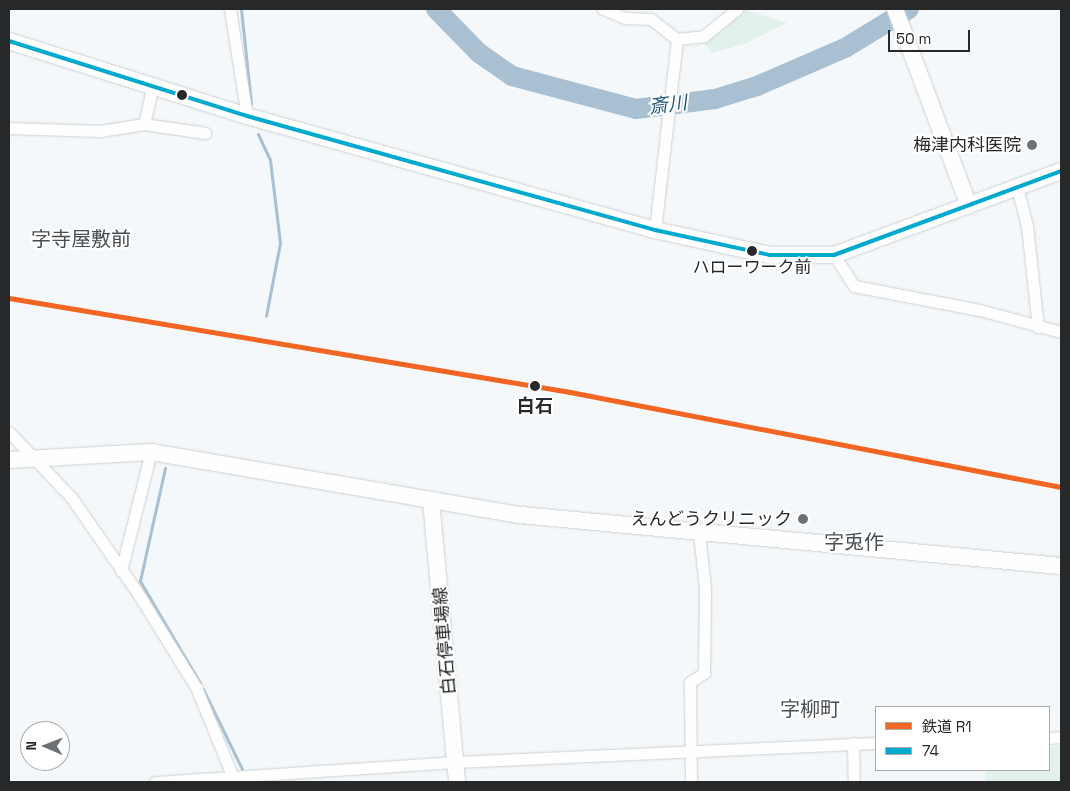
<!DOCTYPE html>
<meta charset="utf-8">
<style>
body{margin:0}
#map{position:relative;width:1070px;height:791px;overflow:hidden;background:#f5f8fa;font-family:"Space Grotesk","Noto Sans JP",sans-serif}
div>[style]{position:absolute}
.green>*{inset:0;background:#e2f1eb}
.stream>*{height:3px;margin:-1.5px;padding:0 1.5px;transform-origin:1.5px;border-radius:1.5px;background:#a8c0d2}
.river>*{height:20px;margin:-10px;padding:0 10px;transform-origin:10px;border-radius:10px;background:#a8c0d2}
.roads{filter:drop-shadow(0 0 1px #ced1d2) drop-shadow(0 0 1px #ced1d2)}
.street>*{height:11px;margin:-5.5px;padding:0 5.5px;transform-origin:5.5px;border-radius:5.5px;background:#fefefe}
.secondary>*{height:16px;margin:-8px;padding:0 8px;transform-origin:8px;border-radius:8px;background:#fefefe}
.bus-1>*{height:4px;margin:-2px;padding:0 2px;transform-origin:2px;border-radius:2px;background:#00a9ce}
.rail-1>*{height:5px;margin:-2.5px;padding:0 2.5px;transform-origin:2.5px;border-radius:2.5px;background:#f26522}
.dots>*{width:14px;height:14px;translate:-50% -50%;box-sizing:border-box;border:2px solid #fff;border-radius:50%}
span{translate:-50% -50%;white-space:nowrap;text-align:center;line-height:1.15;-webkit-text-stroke:4px #fff;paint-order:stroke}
.bus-label{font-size:17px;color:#26282a}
.poi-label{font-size:18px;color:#26282a}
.right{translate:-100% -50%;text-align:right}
.stop-label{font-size:18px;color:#26282a;font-weight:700}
.street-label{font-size:18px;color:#26282a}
.water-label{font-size:19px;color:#21577a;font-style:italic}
.quarter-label{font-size:20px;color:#494e52}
.frame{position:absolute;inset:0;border:10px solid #26282a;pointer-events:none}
.legend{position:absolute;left:875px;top:706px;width:175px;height:65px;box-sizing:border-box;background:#fff;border:1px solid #a8a9aa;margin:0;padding:6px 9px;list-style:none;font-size:15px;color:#26282a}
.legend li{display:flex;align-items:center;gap:10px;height:25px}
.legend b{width:25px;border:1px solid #a8a9aa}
.north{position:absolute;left:20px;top:721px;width:50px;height:50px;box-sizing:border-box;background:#fff;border:1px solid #a8a9aa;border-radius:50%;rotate:271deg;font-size:14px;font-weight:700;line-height:20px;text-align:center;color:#26282a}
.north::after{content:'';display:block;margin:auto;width:18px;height:22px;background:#6e7173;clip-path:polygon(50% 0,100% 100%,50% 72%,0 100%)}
.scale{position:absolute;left:888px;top:30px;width:82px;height:22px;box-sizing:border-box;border:2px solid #26282a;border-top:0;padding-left:6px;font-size:15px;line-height:18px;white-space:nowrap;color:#26282a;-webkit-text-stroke:4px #fff;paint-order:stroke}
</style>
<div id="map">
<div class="green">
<div style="clip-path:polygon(743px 9px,787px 23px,747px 43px,712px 53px,704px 43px)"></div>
<div style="clip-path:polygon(1061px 746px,1061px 782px,985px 782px,985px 770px,1049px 770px,1049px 747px)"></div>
</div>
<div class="stream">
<div style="left:241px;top:9px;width:95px;rotate:83.9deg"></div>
<div style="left:258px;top:134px;width:29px;rotate:65deg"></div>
<div style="left:270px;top:160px;width:84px;rotate:83.1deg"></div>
<div style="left:280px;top:243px;width:74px;rotate:100.9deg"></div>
<div style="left:165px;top:468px;width:116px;rotate:102.5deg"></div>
<div style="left:140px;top:581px;width:118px;rotate:59.5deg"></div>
<div style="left:203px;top:689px;width:89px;rotate:64deg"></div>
</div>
<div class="river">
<div style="left:436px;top:9px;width:62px;rotate:45.7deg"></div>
<div style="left:479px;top:53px;width:40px;rotate:34.9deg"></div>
<div style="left:512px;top:76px;width:128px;rotate:14.9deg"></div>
<div style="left:636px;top:109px;width:80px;rotate:-7.2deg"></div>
<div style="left:715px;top:99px;width:44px;rotate:-17.2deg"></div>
<div style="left:757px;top:86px;width:96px;rotate:-23.4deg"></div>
<div style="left:845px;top:48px;width:75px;rotate:-31.4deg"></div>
</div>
<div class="roads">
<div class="street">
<div style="left:230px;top:9px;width:108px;rotate:81deg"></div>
<div style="left:603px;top:9px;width:24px;rotate:22deg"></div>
<div style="left:625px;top:18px;width:26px;rotate:2deg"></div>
<div style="left:651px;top:19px;width:33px;rotate:38deg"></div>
<div style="left:677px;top:39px;width:27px;rotate:-6deg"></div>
<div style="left:704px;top:36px;width:43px;rotate:-39.3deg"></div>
<div style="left:144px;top:124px;width:37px;rotate:-77deg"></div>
<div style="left:9px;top:128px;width:91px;rotate:1.9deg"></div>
<div style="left:100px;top:131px;width:45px;rotate:-9deg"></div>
<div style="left:144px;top:124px;width:62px;rotate:8.4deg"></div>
<div style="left:1017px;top:187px;width:40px;rotate:75.6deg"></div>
<div style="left:1027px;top:226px;width:102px;rotate:83.8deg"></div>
<div style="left:655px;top:230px;width:192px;rotate:-83.4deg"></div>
<div style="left:834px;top:255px;width:37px;rotate:57deg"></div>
<div style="left:854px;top:286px;width:128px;rotate:10.8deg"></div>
<div style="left:980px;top:310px;width:84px;rotate:15.2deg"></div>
<div style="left:9px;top:432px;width:90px;rotate:46.4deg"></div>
<div style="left:71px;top:497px;width:116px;rotate:55.2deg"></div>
<div style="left:137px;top:592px;width:112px;rotate:58.2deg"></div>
<div style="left:196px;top:687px;width:103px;rotate:67.7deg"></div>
<div style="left:121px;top:571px;width:123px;rotate:-75.9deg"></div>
<div style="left:1049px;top:738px;width:12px;rotate:-5deg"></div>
<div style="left:853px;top:743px;width:39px;rotate:89deg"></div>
<div style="left:155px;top:782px;width:302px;rotate:-3.8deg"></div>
<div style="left:456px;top:762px;width:420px;rotate:-2.6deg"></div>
<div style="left:691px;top:782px;width:100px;rotate:-90.6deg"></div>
<div style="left:690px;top:682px;width:17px;rotate:-33deg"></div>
<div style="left:704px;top:673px;width:85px;rotate:-89.3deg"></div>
<div style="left:705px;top:588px;width:54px;rotate:-96.3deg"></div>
</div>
<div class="secondary">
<div style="left:895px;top:9px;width:210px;rotate:69.4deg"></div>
<div style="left:9px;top:41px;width:250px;rotate:17.5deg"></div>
<div style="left:247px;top:116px;width:424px;rotate:15.6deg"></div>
<div style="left:655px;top:230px;width:118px;rotate:12.3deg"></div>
<div style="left:770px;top:255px;width:64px"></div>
<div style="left:834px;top:255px;width:242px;rotate:-20.3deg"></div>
<div style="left:9px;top:460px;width:142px;rotate:-3.2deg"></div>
<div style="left:151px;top:452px;width:375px;rotate:9.7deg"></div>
<div style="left:521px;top:515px;width:542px;rotate:5.4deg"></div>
<div style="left:431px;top:501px;width:282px;rotate:84.7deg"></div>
</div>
</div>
<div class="bus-1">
<div style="left:9px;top:41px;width:250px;rotate:17.5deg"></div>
<div style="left:247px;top:116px;width:424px;rotate:15.6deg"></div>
<div style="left:655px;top:230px;width:118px;rotate:12.3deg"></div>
<div style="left:770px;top:255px;width:64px"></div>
<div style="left:834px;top:255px;width:242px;rotate:-20.3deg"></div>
</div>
<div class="rail-1">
<div style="left:9px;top:298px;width:569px;rotate:9.51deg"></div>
<div style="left:570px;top:392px;width:500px;rotate:10.95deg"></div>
</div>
<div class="dots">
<div style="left:182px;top:95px;background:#26282a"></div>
<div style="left:1032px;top:145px;background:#6e7173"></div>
<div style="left:752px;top:251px;background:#26282a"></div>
<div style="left:535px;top:386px;background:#26282a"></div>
<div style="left:803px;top:519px;background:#6e7173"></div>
</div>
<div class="bus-label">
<span style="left:752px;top:268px">ハローワーク前</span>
</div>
<div class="poi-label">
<span class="right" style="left:1021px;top:145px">梅津内科医院</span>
<span class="right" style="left:792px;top:519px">えんどうクリニック</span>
</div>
<div class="stop-label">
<span style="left:535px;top:406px">白石</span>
</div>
<div class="street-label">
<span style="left:445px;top:641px;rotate:-95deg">白石停車場線</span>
</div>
<div class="water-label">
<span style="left:668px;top:105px;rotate:-7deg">斎川</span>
</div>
<div class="quarter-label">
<span style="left:81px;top:239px">字寺屋敷前</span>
<span style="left:854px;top:542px">字兎作</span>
<span style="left:810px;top:709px">字柳町</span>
</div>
<div class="frame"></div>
<ul class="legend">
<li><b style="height:6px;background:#f26522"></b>鉄道 R1</li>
<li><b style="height:6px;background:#00a9ce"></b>74</li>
</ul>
<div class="north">N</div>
<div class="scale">50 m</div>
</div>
